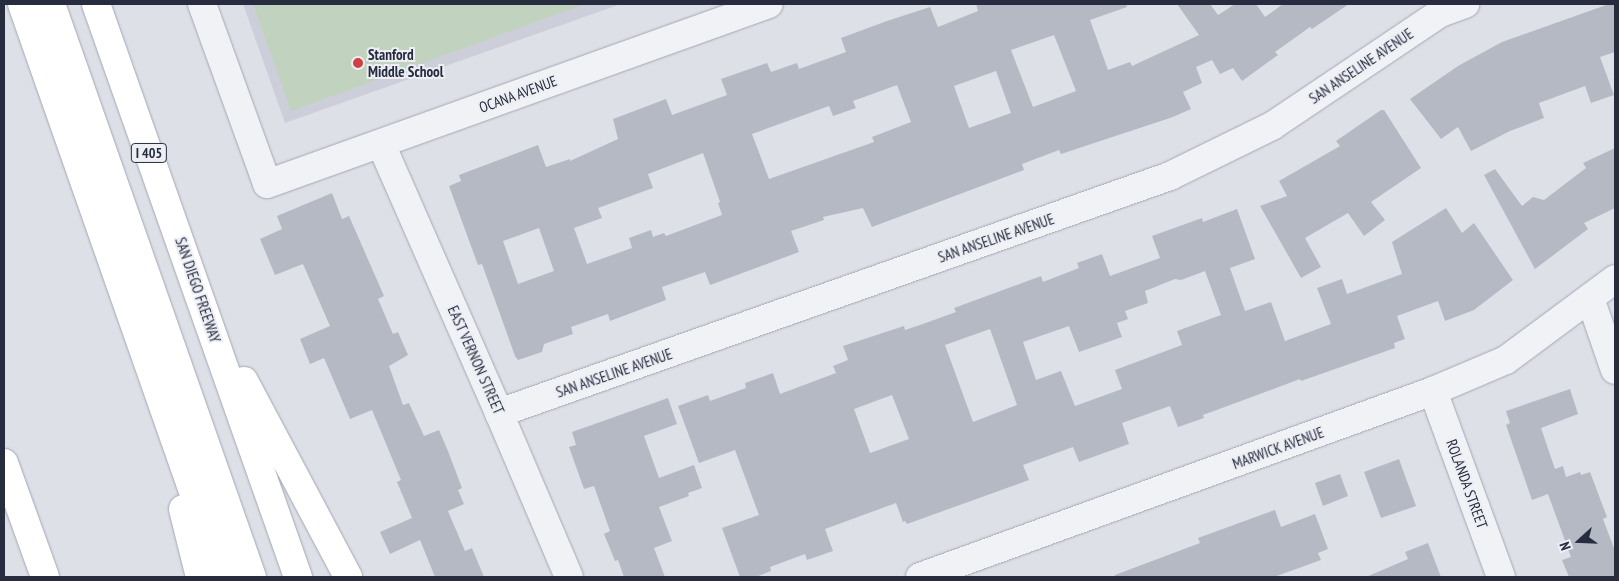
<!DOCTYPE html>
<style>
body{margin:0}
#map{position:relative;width:1619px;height:581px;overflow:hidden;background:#dee0e8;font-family:"PT Sans Narrow",sans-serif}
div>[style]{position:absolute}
.built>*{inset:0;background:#cccfda}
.green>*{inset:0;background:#c1d2bf}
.building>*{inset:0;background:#b5b9c4}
.roads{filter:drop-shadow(0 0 1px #a3a7b2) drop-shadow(0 0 1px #a3a7b2)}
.minor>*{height:28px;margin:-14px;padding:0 14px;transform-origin:14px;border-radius:14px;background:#f0f2f6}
.major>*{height:28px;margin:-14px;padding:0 14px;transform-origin:14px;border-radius:14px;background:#fff}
.highway>*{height:28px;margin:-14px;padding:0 14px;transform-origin:14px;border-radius:14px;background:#fff}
.dots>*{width:14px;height:14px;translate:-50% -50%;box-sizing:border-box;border:2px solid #edeff5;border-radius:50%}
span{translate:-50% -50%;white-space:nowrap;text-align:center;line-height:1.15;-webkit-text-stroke:4px #edeff5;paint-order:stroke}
.shield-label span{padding:1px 4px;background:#edeff5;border:1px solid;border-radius:4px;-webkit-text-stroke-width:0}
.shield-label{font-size:14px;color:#272d3e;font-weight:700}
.poi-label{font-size:15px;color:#272d3e;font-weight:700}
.left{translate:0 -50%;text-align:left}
.street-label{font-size:15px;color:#272d3e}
.frame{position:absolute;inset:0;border:5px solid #272d3e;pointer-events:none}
.north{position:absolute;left:1554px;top:516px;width:50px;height:50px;-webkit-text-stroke:4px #edeff5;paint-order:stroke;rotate:250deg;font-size:14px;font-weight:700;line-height:20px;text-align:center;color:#272d3e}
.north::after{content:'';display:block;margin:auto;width:18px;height:22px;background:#272d3e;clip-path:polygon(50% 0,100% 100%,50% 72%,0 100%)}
</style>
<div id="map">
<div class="built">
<div style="clip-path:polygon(243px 4px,621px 4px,285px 123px)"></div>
</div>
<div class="green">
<div style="clip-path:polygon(253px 4px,585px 4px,291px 111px)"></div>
</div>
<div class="building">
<div style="clip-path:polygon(evenodd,976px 4px,1126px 4px,1127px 7px,1090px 20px,1108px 70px,1130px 62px,1132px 66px,1199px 35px,1177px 4px,1210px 4px,1218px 15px,1235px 4px,1256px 4px,1265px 17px,1283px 4px,1349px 4px,1312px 29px,1310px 27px,1275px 52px,1278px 55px,1242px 81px,1233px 68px,1220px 74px,1212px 60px,1196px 67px,1202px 83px,1183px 92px,1191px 109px,1173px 117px,1061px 154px,1059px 150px,1022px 164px,1024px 170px,872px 227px,863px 208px,823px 217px,824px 220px,791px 231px,799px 252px,710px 285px,705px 272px,662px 287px,666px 300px,610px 321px,608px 314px,571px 327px,573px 334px,544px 344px,542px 352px,518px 360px,515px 356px,482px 264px,478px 265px,449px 186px,461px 181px,459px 175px,538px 145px,546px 167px,570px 159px,570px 161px,618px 139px,613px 119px,666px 99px,672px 115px,727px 95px,721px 79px,767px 63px,771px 72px,797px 63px,799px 69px,846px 52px,841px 38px,887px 21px,930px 7px,938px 27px,978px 11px,976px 4px,1054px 35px,1076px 91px,1033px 107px,1011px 50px,1054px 35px,976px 4px,996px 71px,1011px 113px,969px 128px,954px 86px,996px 71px,976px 4px,897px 85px,911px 122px,872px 137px,874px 142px,769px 179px,752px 134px,829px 106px,833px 116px,856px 108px,853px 101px,897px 85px,976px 4px,703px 153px,720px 202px,718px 203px,722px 215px,666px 236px,664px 233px,653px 237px,651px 230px,629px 238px,632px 248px,587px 264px,574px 228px,602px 218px,598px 208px,653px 188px,648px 174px,703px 153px,976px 4px,539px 228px,554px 271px,518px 284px,503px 241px,539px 228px)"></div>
<div style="clip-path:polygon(1609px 4px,1615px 4px,1615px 52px,1600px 57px,1614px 95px,1591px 103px,1585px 86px,1539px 103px,1544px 118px,1510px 131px,1471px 151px,1458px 127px,1441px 139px,1410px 99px,1458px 66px,1502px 42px)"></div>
<div style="clip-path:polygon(1381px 110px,1384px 110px,1421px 168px,1371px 202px,1385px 220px,1364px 236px,1348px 213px,1305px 238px,1321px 267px,1301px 278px,1260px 206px,1287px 196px,1279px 181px,1340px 146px,1336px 141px)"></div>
<div style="clip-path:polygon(1615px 148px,1615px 208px,1584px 223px,1588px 229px,1535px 269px,1484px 175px,1495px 169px,1522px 206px,1533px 197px,1544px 200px,1586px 168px,1583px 163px)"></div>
<div style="clip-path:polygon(332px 193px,342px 219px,349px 216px,384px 296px,378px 299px,393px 334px,398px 332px,408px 355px,389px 366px,403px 405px,409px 403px,424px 436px,439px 430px,448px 451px,462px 488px,458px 490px,464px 504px,448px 511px,465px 551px,472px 548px,484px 577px,435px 577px,420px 540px,390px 554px,380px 532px,412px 518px,397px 482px,401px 480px,372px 410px,350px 419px,324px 358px,310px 364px,300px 339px,330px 326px,303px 264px,275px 275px,260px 239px,282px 229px,277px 216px)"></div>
<div style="clip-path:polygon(evenodd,1446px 208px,1462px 233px,1474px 223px,1513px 280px,1474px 310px,1445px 321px,1438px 301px,1397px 316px,1405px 339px,1394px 343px,1395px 348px,1301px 381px,1300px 379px,1203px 415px,1204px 418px,1178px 427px,1170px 406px,1122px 423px,1129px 444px,1079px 462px,1073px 447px,1023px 465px,1029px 480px,907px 524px,905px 521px,903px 522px,896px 503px,825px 529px,833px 551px,807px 560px,805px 554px,770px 567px,771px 571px,756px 577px,740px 577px,722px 528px,759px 515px,735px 450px,699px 463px,678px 406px,708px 395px,710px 401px,746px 388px,745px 383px,773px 373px,780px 394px,836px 373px,833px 366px,848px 360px,843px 346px,904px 326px,905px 330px,920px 325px,956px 312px,954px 308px,1041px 276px,1043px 282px,1079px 268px,1077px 263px,1102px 254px,1110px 276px,1160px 258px,1152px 236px,1202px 218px,1203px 222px,1237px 209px,1255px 259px,1230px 268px,1245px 311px,1271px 302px,1285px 341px,1331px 324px,1317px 288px,1342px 279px,1347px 294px,1402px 274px,1392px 242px,1446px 208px,1205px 271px,1221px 315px,1177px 331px,1182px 345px,1115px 370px,1122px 389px,1075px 406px,1061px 371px,1036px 380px,1023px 342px,1069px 326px,1079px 352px,1122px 337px,1117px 323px,1128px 319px,1125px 311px,1148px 303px,1145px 291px,1175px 279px,1181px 280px,1205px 271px,1446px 208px,990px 329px,1017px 405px,973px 422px,945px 345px,990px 329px,1446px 208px,892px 395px,909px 439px,870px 453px,854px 409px,892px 395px)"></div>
<div style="clip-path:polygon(1570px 389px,1578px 414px,1541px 428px,1555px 469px,1563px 466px,1566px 477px,1580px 472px,1581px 475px,1590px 472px,1607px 517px,1603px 519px,1615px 551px,1615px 577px,1569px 577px,1562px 560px,1571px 557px,1548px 494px,1532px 500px,1506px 425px,1510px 423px,1506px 411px)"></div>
<div style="clip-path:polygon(668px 398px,677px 424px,644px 436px,659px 478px,694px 465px,702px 488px,688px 493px,689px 496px,659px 507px,672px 541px,654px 548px,665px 577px,624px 577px,618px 560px,615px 561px,604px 534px,610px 531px,594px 486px,584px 489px,569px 447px,576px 445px,572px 432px)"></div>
<div style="clip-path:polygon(1399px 459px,1416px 506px,1381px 518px,1364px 472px)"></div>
<div style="clip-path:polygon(1340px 474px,1348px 496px,1323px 506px,1315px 483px)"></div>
<div style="clip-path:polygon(1275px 510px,1281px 527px,1315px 514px,1328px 549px,1318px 553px,1321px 560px,1274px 577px,1115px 577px,1115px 575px,1200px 543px,1198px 538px)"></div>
<div style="clip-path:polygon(1428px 543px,1441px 577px,1366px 577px,1408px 559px,1405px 552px)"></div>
</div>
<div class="roads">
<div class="minor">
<div style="left:202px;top:4px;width:191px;rotate:70.1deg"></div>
<div style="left:267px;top:184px;width:533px;rotate:-19.73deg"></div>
<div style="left:381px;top:144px;width:294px;rotate:66.3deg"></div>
<div style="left:499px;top:413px;width:178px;rotate:66.9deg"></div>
<div style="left:1590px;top:298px;width:76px;rotate:70.9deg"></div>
<div style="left:1433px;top:391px;width:198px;rotate:69.9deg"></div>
<div style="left:499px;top:413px;width:712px;rotate:-19.45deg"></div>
<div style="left:1170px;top:176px;width:114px;rotate:-26.1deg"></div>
<div style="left:1272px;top:126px;width:202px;rotate:-33.9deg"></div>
<div style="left:1440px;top:13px;width:27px;rotate:-20deg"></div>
<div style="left:920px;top:577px;width:546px;rotate:-19.93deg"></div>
<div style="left:1433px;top:391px;width:79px;rotate:-23deg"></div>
<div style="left:1506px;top:360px;width:136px;rotate:-36.6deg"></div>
</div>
<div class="major">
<div style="left:4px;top:463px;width:121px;rotate:70.2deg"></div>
</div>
<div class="highway">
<div style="left:22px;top:4px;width:607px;rotate:70.67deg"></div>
<div style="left:51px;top:4px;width:607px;rotate:70.67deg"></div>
<div style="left:96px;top:4px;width:608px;rotate:70.58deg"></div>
<div style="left:244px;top:381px;width:222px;rotate:62deg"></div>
<div style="left:183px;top:509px;width:70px;rotate:76deg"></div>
</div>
</div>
<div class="dots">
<div style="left:358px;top:63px;background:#cf4044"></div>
</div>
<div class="shield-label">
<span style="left:149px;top:153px">I 405</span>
</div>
<div class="poi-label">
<span class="left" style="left:368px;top:63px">Stanford<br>Middle School</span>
</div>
<div class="street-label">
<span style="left:1361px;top:66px;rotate:-34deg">SAN ANSELINE AVENUE</span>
<span style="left:518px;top:94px;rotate:-20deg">OCANA AVENUE</span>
<span style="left:996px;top:238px;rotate:-19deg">SAN ANSELINE AVENUE</span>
<span style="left:198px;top:290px;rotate:71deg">SAN DIEGO FREEWAY</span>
<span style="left:476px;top:360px;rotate:66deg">EAST VERNON STREET</span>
<span style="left:614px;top:373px;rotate:-19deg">SAN ANSELINE AVENUE</span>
<span style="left:1278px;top:448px;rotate:-20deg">MARWICK AVENUE</span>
<span style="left:1467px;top:484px;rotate:70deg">ROLANDA STREET</span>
</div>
<div class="frame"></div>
<div class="north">N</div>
</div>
